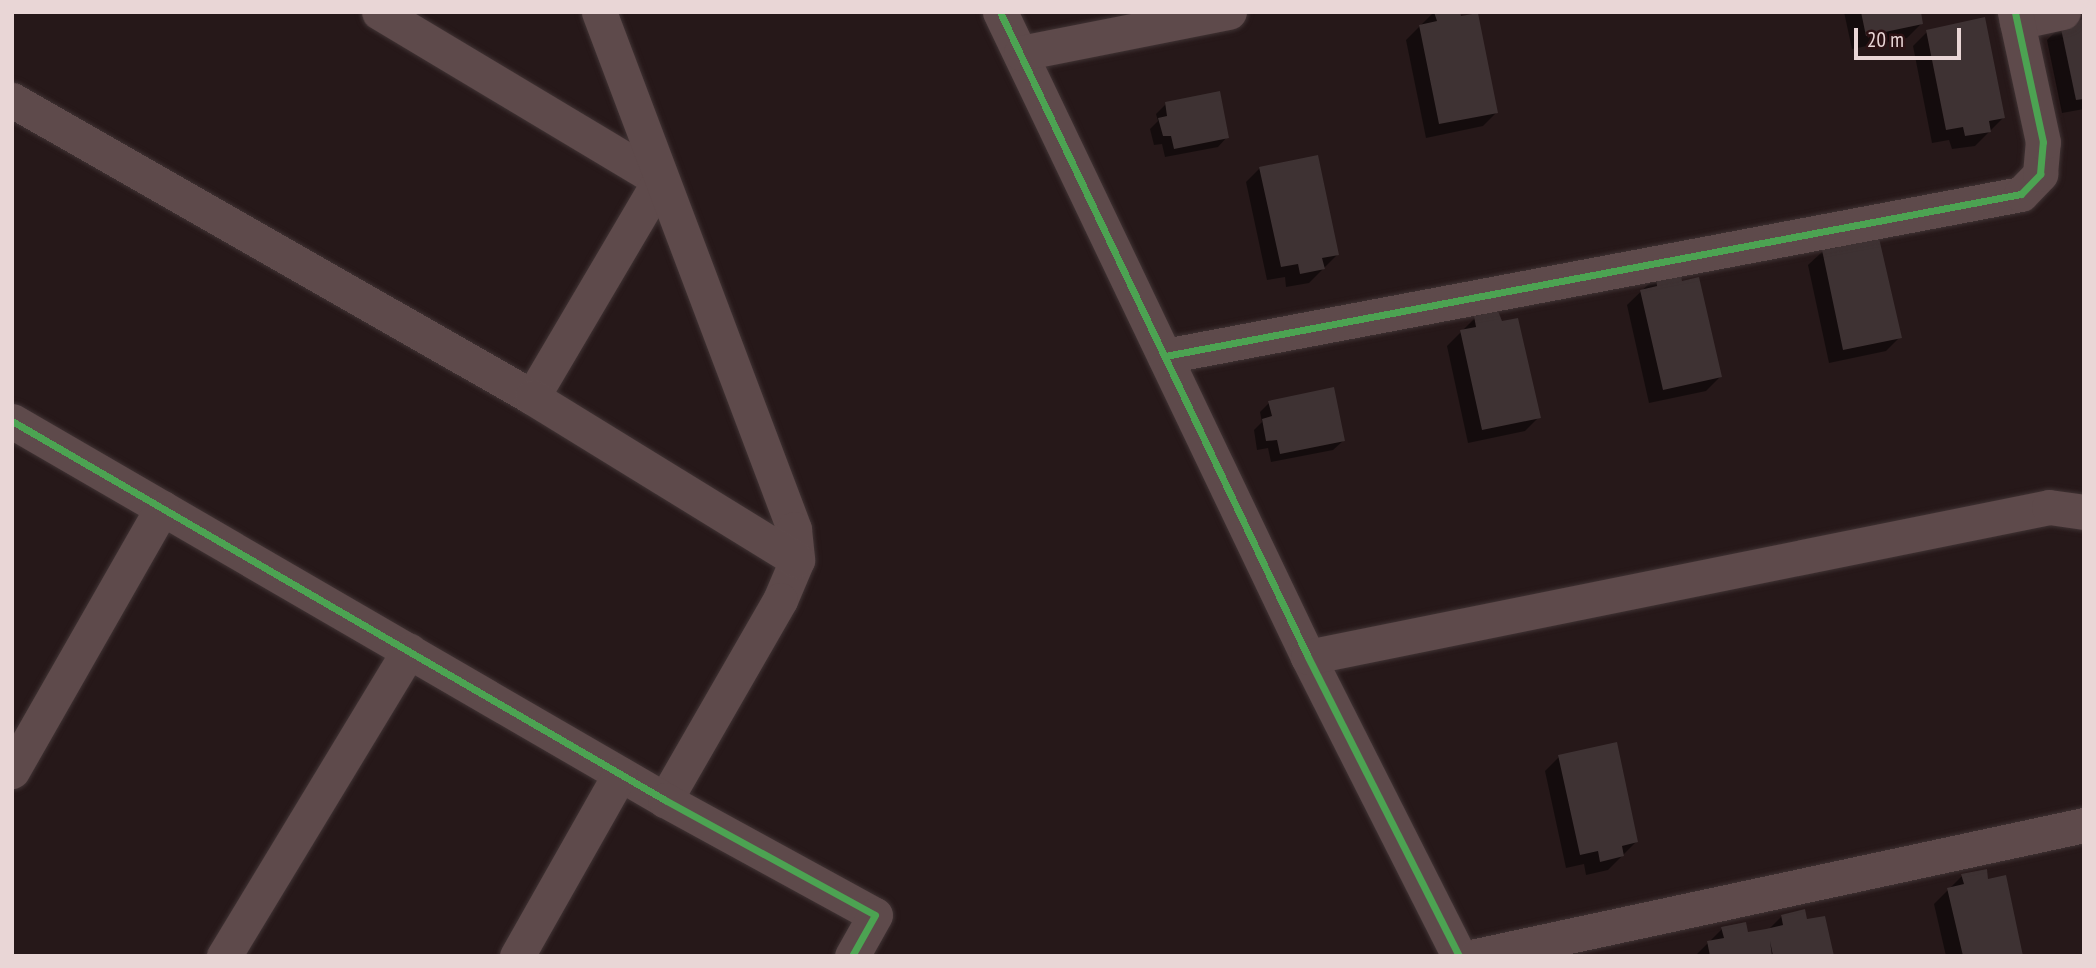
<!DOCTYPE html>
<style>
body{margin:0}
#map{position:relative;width:2096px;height:968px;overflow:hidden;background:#261819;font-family:"PT Sans Narrow",sans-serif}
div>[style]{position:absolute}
.shadow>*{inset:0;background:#0007}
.building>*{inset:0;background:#3e3233}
.roads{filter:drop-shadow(0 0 2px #403334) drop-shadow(0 0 2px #403334)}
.street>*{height:35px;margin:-17.5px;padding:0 17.5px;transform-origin:17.5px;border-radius:17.5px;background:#5e4a4b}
.cycleway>*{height:7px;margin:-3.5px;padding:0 3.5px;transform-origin:3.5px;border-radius:3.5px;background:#4ca352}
span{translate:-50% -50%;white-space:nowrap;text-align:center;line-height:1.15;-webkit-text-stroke:7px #2c1214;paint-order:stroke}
.frame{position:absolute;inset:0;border:14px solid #e9d6d6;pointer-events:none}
.scale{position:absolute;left:1854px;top:28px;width:107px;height:32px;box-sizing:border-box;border:4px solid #e9d6d6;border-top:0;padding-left:9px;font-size:21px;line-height:24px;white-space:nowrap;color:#e9d6d6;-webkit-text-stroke:5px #2c1214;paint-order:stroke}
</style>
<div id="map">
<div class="shadow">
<div style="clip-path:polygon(1434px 12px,1497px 112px,1483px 126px,1426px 138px,1406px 40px)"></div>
<div style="clip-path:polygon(1844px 12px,1919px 12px,1921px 24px,1907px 38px,1852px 49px)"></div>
<div style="clip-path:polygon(2084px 21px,2084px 109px,2062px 113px,2047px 40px,2061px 26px)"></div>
<div style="clip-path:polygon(1927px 32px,2003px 118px,1975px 146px,1952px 149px,1949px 140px,1932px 143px,1913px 46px)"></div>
<div style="clip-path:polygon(1166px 104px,1227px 137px,1218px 147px,1165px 157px,1162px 144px,1154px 145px,1150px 129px,1158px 121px,1156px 114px)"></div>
<div style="clip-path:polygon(1260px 168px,1337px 255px,1309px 283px,1286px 287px,1285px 277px,1267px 280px,1246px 182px)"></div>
<div style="clip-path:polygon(1837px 238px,1900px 337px,1886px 351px,1829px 363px,1808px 265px)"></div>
<div style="clip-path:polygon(1656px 277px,1720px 377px,1706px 391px,1649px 403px,1627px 305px)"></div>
<div style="clip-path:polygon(1475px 318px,1539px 417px,1525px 431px,1468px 443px,1447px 346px)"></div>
<div style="clip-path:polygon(1269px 403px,1343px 441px,1333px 450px,1271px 462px,1268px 448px,1257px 450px,1254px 430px,1262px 422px,1260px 412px)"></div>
<div style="clip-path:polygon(1559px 757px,1636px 842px,1608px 870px,1586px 875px,1584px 864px,1566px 868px,1545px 771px)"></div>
<div style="clip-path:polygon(1962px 876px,1987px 881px,2021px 956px,1946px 956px,1934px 904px)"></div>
<div style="clip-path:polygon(1782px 916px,1806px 922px,1832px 956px,1695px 956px,1722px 929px,1747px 934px,1768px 930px)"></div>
</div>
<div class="building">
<div style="clip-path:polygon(1434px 12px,1460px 12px,1461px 16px,1478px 13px,1498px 113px,1439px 124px,1419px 25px,1437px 21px)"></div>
<div style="clip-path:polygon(1861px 12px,1921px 12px,1923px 24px,1866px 36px)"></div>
<div style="clip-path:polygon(1985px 17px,2005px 118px,1989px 121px,1991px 132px,1965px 136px,1963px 127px,1946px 130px,1926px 30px)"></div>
<div style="clip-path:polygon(2084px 19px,2084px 99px,2076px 100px,2060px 24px)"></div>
<div style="clip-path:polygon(1220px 91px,1229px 138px,1174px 149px,1171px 136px,1163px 136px,1158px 118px,1167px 116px,1165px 102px)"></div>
<div style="clip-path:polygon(1318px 155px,1339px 255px,1322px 258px,1325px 269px,1300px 274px,1298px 264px,1281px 267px,1259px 167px)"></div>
<div style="clip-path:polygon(1836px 236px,1879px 238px,1902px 338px,1843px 350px,1822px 250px,1838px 247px)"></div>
<div style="clip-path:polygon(1680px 271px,1682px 281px,1699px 277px,1722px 377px,1663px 390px,1640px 290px,1657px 286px,1656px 276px)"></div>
<div style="clip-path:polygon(1498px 311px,1502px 321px,1518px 318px,1541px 418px,1482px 430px,1460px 330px,1476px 327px,1474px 316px)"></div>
<div style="clip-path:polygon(1334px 387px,1345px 441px,1280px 454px,1277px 440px,1266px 441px,1262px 419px,1272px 416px,1268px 401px)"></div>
<div style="clip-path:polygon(1617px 742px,1638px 842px,1622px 846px,1624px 856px,1600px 862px,1598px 851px,1580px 855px,1558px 755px)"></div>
<div style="clip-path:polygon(1987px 869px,1988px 879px,2006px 875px,2023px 956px,1963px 956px,1947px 888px,1964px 884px,1961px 874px)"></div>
<div style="clip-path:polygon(1805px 909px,1807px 919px,1825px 916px,1834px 956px,1773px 956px,1770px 941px,1772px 956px,1710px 956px,1707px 941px,1724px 938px,1721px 927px,1746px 922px,1748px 932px,1766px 929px,1783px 925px,1781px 915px)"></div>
</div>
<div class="roads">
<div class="street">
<div style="left:379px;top:12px;width:327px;rotate:30.9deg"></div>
<div style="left:660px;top:180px;width:252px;rotate:120.5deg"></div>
<div style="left:599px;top:12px;width:553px;rotate:69.33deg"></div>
<div style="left:794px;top:529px;width:31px;rotate:84deg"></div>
<div style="left:797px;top:560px;width:43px;rotate:113deg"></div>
<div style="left:780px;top:600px;width:231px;rotate:119.9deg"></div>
<div style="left:1000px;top:12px;width:715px;rotate:64.47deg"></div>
<div style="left:1308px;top:657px;width:335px;rotate:63.2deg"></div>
<div style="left:2017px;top:22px;width:47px;rotate:-12.3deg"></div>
<div style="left:1021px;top:53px;width:212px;rotate:-11.2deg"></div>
<div style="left:12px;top:100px;width:599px;rotate:29.73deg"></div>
<div style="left:532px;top:397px;width:311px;rotate:31.6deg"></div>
<div style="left:1165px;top:356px;width:871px;rotate:-10.72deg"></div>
<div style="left:2021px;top:194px;width:28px;rotate:-46deg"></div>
<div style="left:2040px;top:174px;width:32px;rotate:-85deg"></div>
<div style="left:2043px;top:142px;width:133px;rotate:-102.2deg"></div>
<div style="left:12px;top:421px;width:755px;rotate:30.13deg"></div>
<div style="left:665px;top:800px;width:239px;rotate:28.7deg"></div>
<div style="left:875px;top:915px;width:47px;rotate:119.3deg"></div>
<div style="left:1308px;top:657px;width:756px;rotate:-11.44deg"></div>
<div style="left:2049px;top:507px;width:35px;rotate:8deg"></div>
<div style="left:12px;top:771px;width:303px;rotate:-60.3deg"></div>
<div style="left:224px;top:956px;width:357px;rotate:-58.8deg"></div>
<div style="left:517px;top:956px;width:209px;rotate:-60.5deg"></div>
<div style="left:1476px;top:956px;width:622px;rotate:-12.16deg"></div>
</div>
</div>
<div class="cycleway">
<div style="left:1000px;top:12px;width:715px;rotate:64.47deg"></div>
<div style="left:1308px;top:657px;width:335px;rotate:63.2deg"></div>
<div style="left:1165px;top:356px;width:871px;rotate:-10.72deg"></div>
<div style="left:2021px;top:194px;width:28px;rotate:-46deg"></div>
<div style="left:2040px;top:174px;width:32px;rotate:-85deg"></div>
<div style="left:2043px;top:142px;width:133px;rotate:-102.2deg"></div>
<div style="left:12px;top:421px;width:755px;rotate:30.13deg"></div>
<div style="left:665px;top:800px;width:239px;rotate:28.7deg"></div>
<div style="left:875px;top:915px;width:47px;rotate:119.3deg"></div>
</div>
<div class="frame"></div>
<div class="scale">20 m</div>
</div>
